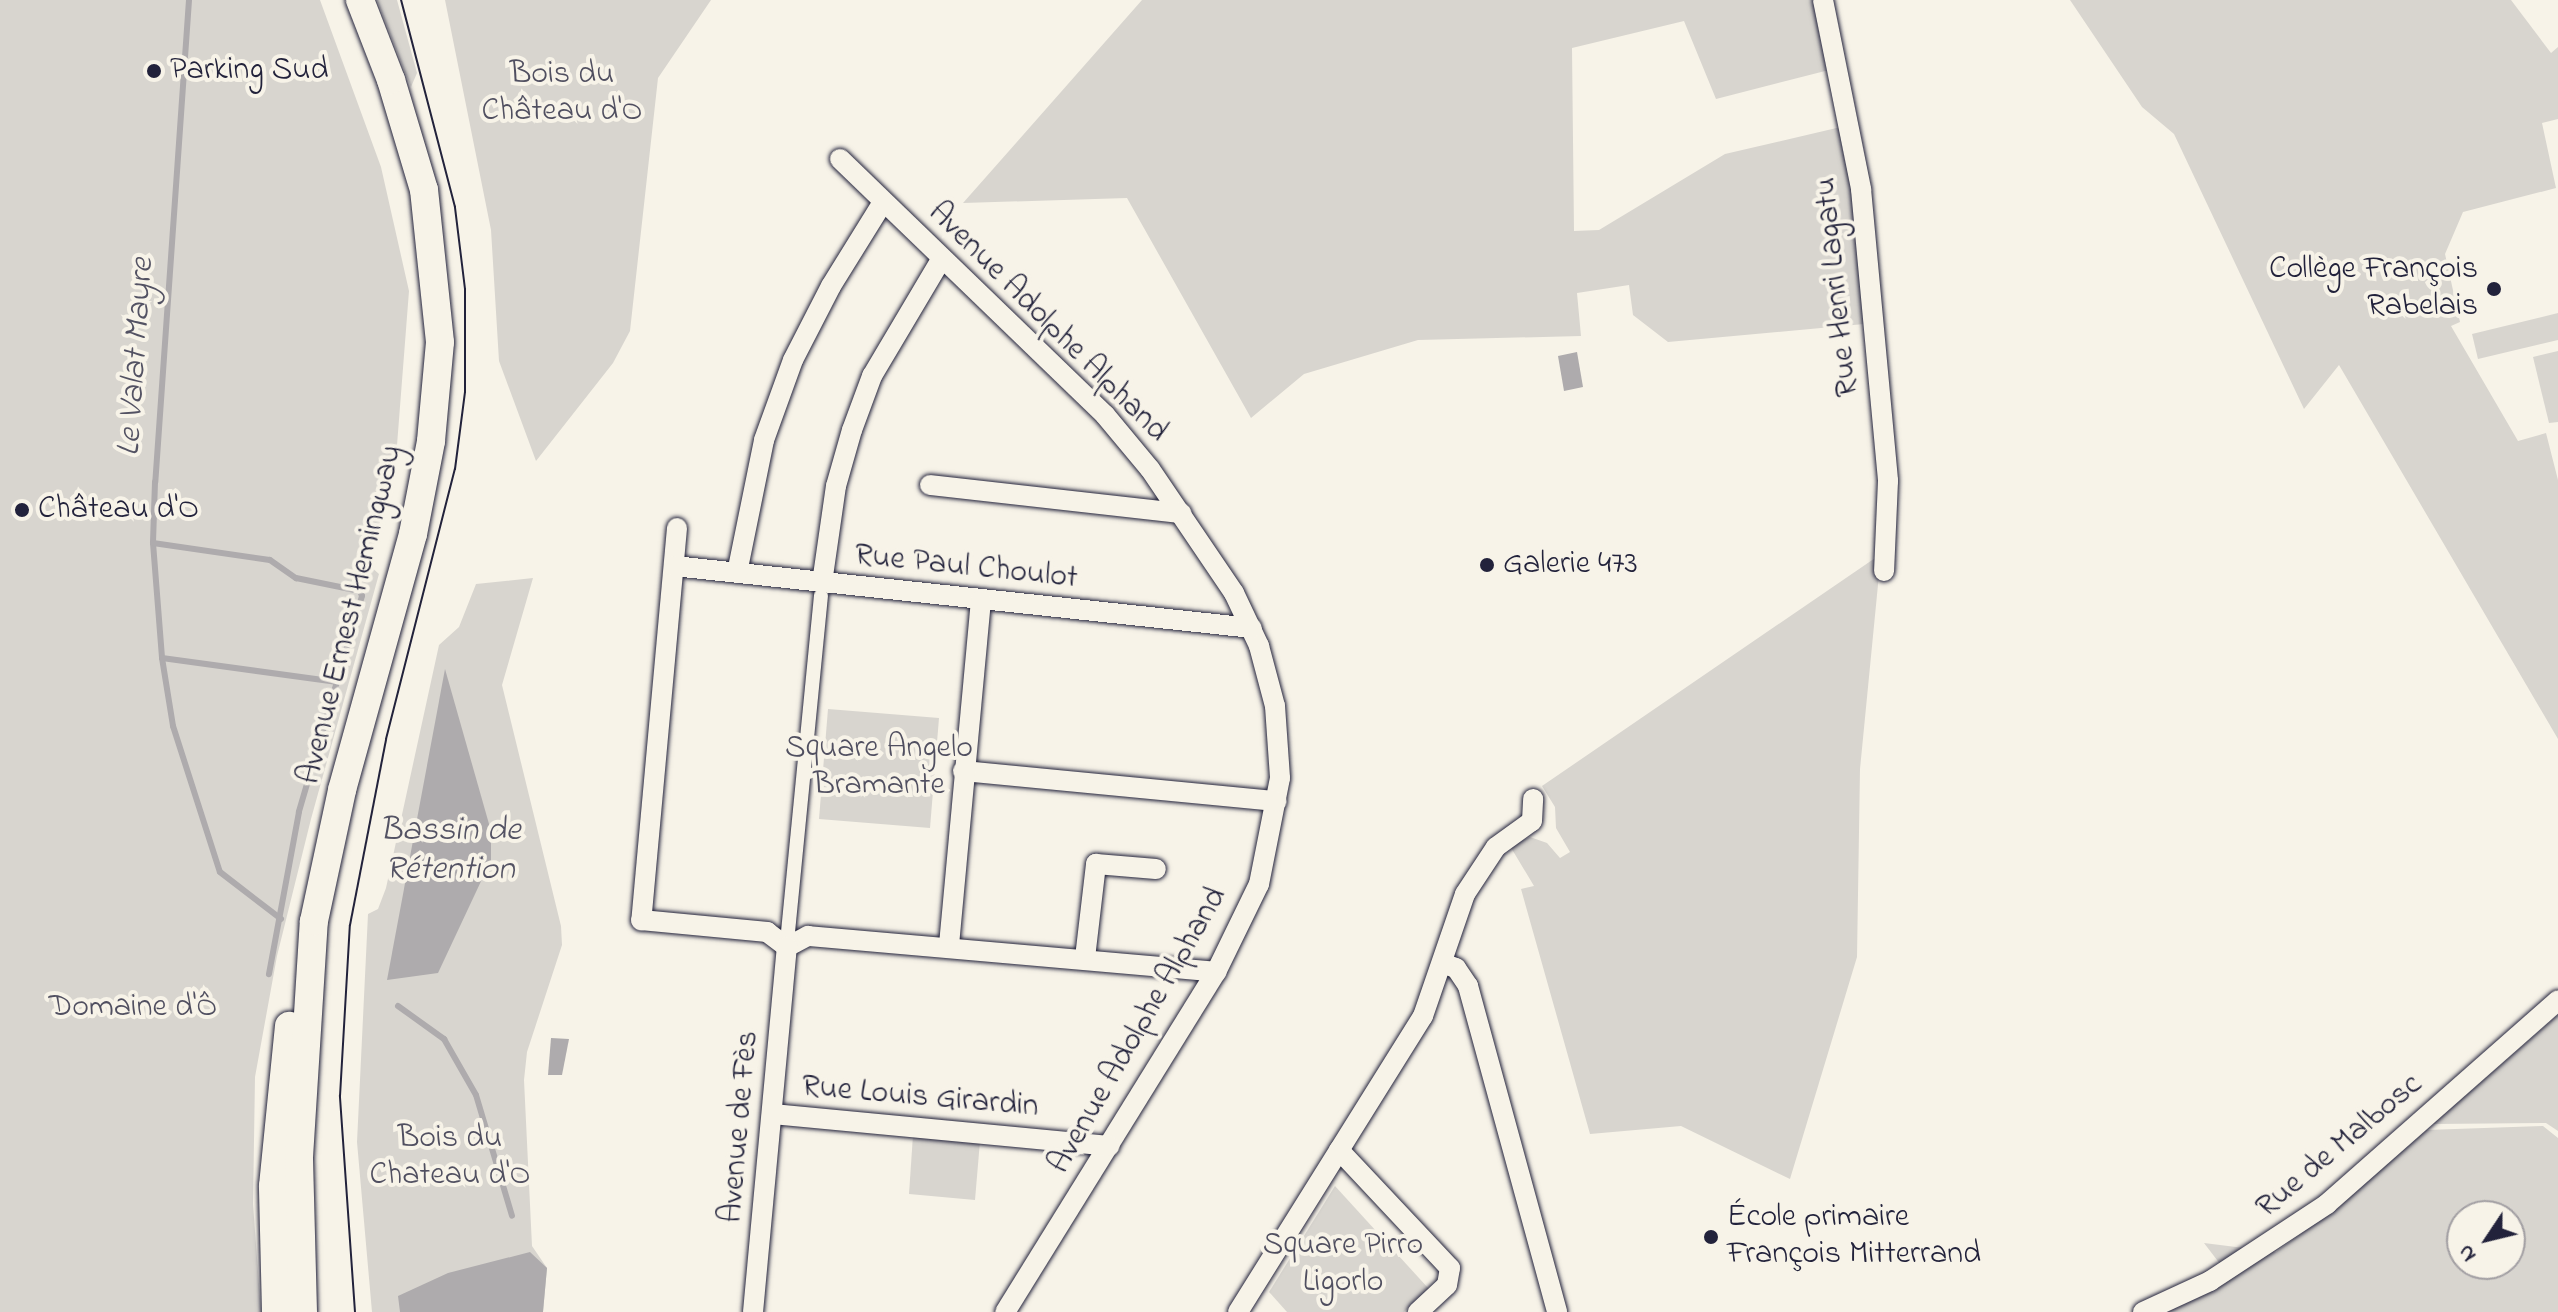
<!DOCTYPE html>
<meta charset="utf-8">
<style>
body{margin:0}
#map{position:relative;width:2558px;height:1312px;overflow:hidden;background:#f7f3e8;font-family:"Indie Flower",sans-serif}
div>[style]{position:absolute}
.green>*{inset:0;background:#d8d5cf}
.water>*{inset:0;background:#aeabad}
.stream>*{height:6px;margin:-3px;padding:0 3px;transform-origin:3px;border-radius:3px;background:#aeabad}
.roads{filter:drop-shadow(0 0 2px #22223b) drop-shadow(0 0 2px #22223b)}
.pedestrian>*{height:14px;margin:-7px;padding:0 7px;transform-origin:7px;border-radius:7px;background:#f7f3e8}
.minor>*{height:20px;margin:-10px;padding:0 10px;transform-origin:10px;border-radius:10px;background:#f7f3e8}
.secondary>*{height:28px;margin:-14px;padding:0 14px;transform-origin:14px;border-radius:14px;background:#f7f3e8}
.tram>*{height:2px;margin:-1px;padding:0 1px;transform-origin:1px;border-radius:1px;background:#22223b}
.dots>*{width:22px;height:22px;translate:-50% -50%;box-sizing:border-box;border:4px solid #f7f3e8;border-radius:50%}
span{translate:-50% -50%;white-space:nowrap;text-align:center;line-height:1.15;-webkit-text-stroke:8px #f7f3e8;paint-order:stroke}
.poi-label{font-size:32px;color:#22223b}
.left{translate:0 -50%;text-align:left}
.right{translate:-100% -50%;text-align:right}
.park-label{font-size:32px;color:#504f60}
.street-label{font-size:32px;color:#22223b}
.water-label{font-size:34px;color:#535263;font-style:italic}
.north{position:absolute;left:2446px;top:1200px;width:80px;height:80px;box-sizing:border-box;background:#f7f3e8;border:2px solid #a29fa3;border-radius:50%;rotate:235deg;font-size:22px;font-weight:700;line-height:32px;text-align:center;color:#22223b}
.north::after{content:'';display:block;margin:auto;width:28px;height:36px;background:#22223b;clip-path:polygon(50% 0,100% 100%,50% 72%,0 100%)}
</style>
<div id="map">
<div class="green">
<div style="clip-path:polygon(0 0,320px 0,381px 167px,409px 291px,396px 458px,369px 565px,379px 574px,311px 819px,277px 956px,255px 1077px,253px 1204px,261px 1312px,0 1312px)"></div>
<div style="clip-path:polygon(377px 0,397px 0,417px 73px,411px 87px)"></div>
<div style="clip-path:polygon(445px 0,711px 0,658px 78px,630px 331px,613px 363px,536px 461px,499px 361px,491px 230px)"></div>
<div style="clip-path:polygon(1142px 0,1816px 0,1833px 69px,1716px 99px,1684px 21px,1572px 48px,1574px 231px,1599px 230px,1725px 154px,1845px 126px,1864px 324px,1668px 342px,1633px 315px,1629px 285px,1577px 293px,1581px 336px,1418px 340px,1304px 374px,1251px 418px,1127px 198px,963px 203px)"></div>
<div style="clip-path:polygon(2070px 0,2511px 0,2551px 53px,2558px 47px,2558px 119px,2542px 123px,2556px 188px,2463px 212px,2445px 254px,2460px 322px,2451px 326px,2518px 441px,2546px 433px,2558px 480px,2558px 739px,2339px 365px,2304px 409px,2174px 134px,2142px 107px)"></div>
<div style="clip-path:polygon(2558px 313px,2558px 340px,2478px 359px,2472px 334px)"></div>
<div style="clip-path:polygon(2558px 351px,2558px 422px,2549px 423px,2533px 357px)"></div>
<div style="clip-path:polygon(1881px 554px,1860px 769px,1857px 957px,1790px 1179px,1681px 1126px,1590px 1134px,1521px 889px,1534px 886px,1510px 846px,1530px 837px,1547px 843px,1560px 858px,1570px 852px,1556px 828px,1555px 807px,1542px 786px)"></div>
<div style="clip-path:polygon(533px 578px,502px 685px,561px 926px,562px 945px,527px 1052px,524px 1080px,532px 1246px,547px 1268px,543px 1312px,372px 1312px,357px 1142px,368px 914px,378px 909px,386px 888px,439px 645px,459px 627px,476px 584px)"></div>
<div style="clip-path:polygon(828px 709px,939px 718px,930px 828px,819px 819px)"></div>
<div style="clip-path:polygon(2558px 1015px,2558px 1131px,2546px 1123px,2433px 1124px)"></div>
<div style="clip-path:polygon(evenodd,2543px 1126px,2558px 1138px,2558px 1312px,2161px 1312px,2230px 1277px,2204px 1243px,2276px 1252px,2339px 1206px,2426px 1130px,2543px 1126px,2462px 1216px,2510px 1216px,2510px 1264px,2462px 1264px,2462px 1216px)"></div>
<div style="clip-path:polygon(913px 1135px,980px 1141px,975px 1200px,909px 1194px)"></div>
<div style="clip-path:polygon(1335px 1186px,1429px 1289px,1404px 1312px,1287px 1312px,1269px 1292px)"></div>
</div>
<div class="water">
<div style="clip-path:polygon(1577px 352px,1583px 387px,1564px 391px,1558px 356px)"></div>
<div style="clip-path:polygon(445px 669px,491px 831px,491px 860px,438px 973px,387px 980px)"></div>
<div style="clip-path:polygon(551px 1038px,569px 1039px,562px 1075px,548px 1075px)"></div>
<div style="clip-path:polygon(530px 1252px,547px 1268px,543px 1312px,400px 1312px,398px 1296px,448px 1273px)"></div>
</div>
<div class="stream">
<div style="left:189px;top:0;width:483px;rotate:94deg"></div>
<div style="left:155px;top:482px;width:61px;rotate:91.9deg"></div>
<div style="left:153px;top:543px;width:115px;rotate:85.5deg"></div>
<div style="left:162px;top:658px;width:69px;rotate:80.8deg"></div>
<div style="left:173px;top:726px;width:153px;rotate:72.2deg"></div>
<div style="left:220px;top:872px;width:77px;rotate:37.6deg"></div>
<div style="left:153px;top:543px;width:118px;rotate:8.3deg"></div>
<div style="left:270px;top:560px;width:32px;rotate:35deg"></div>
<div style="left:296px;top:578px;width:65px;rotate:11.5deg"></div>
<div style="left:360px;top:591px;width:5px;rotate:68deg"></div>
<div style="left:362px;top:596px;width:225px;rotate:106.3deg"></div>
<div style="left:299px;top:812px;width:165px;rotate:100.5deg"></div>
<div style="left:162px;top:658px;width:177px;rotate:7.8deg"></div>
<div style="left:398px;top:1006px;width:57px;rotate:35.7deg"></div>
<div style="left:444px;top:1039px;width:64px;rotate:60.3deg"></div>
<div style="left:476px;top:1095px;width:126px;rotate:73.4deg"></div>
</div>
<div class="roads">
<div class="pedestrian">
<div style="left:788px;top:932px;width:338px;rotate:-84.4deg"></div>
</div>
<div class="minor">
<div style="left:1823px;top:0;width:193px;rotate:78.6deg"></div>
<div style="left:1861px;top:189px;width:293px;rotate:84.7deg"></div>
<div style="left:1888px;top:481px;width:90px;rotate:92.5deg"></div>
<div style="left:840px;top:159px;width:368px;rotate:44deg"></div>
<div style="left:1105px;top:415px;width:70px;rotate:50.2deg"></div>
<div style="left:1150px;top:469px;width:150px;rotate:55.9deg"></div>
<div style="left:1234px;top:593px;width:59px;rotate:64.7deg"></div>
<div style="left:1259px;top:646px;width:62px;rotate:75.1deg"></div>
<div style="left:1275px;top:706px;width:72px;rotate:86deg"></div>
<div style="left:1280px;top:778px;width:108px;rotate:101.2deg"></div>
<div style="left:1259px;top:884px;width:98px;rotate:116deg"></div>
<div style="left:1216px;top:972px;width:400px;rotate:121.8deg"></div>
<div style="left:930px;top:485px;width:253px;rotate:6.4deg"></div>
<div style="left:677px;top:528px;width:394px;rotate:95.2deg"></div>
<div style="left:641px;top:920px;width:127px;rotate:5.4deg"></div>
<div style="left:767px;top:932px;width:25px;rotate:37deg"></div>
<div style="left:674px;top:566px;width:581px;rotate:6.12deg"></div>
<div style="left:737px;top:573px;width:136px;rotate:-78.5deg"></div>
<div style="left:764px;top:440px;width:85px;rotate:-70.1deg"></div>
<div style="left:793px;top:360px;width:83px;rotate:-62.8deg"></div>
<div style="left:831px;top:286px;width:99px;rotate:-58.2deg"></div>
<div style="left:822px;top:583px;width:98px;rotate:-81.8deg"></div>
<div style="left:836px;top:486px;width:58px;rotate:-74.1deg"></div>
<div style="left:852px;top:430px;width:58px;rotate:-69.7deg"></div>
<div style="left:872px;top:376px;width:137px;rotate:-59.3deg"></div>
<div style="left:963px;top:771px;width:315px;rotate:5.5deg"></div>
<div style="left:949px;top:945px;width:346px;rotate:-84.7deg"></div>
<div style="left:787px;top:947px;width:24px;rotate:-28deg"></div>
<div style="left:808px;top:936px;width:410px;rotate:5deg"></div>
<div style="left:1085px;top:958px;width:95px;rotate:-83.3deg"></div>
<div style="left:1096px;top:864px;width:60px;rotate:4.8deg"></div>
<div style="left:1442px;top:963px;width:15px;rotate:20deg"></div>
<div style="left:1456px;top:968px;width:22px;rotate:56deg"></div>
<div style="left:1468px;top:986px;width:338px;rotate:74.7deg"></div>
<div style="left:772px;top:1114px;width:339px;rotate:5.4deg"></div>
<div style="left:1339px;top:1150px;width:162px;rotate:46.8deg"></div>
<div style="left:1450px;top:1268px;width:17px;rotate:100deg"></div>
<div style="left:1447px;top:1285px;width:40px;rotate:137deg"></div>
<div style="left:753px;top:1312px;width:367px;rotate:-84.7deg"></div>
<div style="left:1238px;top:1312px;width:349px;rotate:-58deg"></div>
<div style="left:1423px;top:1016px;width:129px;rotate:-71deg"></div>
<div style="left:1465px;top:894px;width:56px;rotate:-56.6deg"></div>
<div style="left:1496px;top:847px;width:44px;rotate:-35.8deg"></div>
<div style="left:1532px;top:821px;width:22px;rotate:-87deg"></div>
<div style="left:2143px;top:1312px;width:74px;rotate:-24.8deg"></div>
<div style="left:2210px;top:1281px;width:140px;rotate:-33.3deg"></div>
<div style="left:2327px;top:1204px;width:308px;rotate:-41.4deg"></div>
</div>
<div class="secondary">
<div style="left:276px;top:1312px;width:126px;rotate:-91.4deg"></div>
<div style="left:273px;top:1186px;width:161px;rotate:-84.3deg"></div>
<div style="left:303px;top:1312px;width:155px;rotate:-91.5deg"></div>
<div style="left:299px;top:1157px;width:236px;rotate:-86.4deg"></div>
<div style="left:314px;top:921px;width:134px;rotate:-77.9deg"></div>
<div style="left:342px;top:790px;width:266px;rotate:-74.5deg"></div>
<div style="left:413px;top:534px;width:95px;rotate:-79deg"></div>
<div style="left:431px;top:441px;width:99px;rotate:-84.8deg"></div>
<div style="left:440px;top:342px;width:153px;rotate:-96deg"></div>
<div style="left:424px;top:190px;width:115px;rotate:-106.7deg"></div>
<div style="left:391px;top:80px;width:86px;rotate:-111.2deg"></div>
</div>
</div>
<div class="tram">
<div style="left:355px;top:1312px;width:217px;rotate:-94deg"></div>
<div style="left:340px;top:1096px;width:171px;rotate:-86.7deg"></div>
<div style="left:350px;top:925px;width:189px;rotate:-79deg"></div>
<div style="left:386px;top:739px;width:279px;rotate:-75.7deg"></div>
<div style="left:455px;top:469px;width:78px;rotate:-82.6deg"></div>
<div style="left:465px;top:392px;width:103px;rotate:-90deg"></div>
<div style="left:465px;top:289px;width:83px;rotate:-97deg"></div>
<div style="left:455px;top:207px;width:214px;rotate:-104.6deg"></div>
</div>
<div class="dots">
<div style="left:154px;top:71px;background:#22223b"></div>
<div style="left:2494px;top:289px;background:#22223b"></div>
<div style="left:22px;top:510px;background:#22223b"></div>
<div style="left:1487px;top:565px;background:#22223b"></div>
<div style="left:1711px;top:1237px;background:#22223b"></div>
</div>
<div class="poi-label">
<span class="left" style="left:170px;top:71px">Parking Sud</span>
<span class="right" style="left:2478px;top:289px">Collège François<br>Rabelais</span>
<span class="left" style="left:38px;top:510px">Château d'O</span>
<span class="left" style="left:1503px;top:565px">Galerie 473</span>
<span class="left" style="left:1727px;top:1237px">École primaire<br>François Mitterrand</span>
</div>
<div class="park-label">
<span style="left:562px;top:94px">Bois du<br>Château d'O</span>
<span style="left:879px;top:768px">Square Angelo<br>Bramante</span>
<span style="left:133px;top:1008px">Domaine d'Ô</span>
<span style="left:450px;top:1158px">Bois du<br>Chateau d'O</span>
<span style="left:1343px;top:1265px">Square Pirro<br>Ligorlo</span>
</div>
<div class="street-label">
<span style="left:1838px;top:287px;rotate:-96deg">Rue Henri Lagatu</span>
<span style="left:1047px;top:323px;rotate:45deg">Avenue Adolphe Alphand</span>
<span style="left:966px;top:568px;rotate:6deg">Rue Paul Choulot</span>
<span style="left:352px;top:615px;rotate:-76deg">Avenue Ernest Hemingway</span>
<span style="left:1139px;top:1031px;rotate:-60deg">Avenue Adolphe Alphand</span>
<span style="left:920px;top:1098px;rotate:5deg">Rue Louis Girardin</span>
<span style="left:741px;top:1127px;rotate:-85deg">Avenue de Fès</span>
<span style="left:2340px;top:1147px;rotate:-40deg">Rue de Malbosc</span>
</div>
<div class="water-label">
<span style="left:137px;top:357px;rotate:-86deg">Le Valat Mayre</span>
<span style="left:450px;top:851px">Bassin de<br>Rétention</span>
</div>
<div class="north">N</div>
</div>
